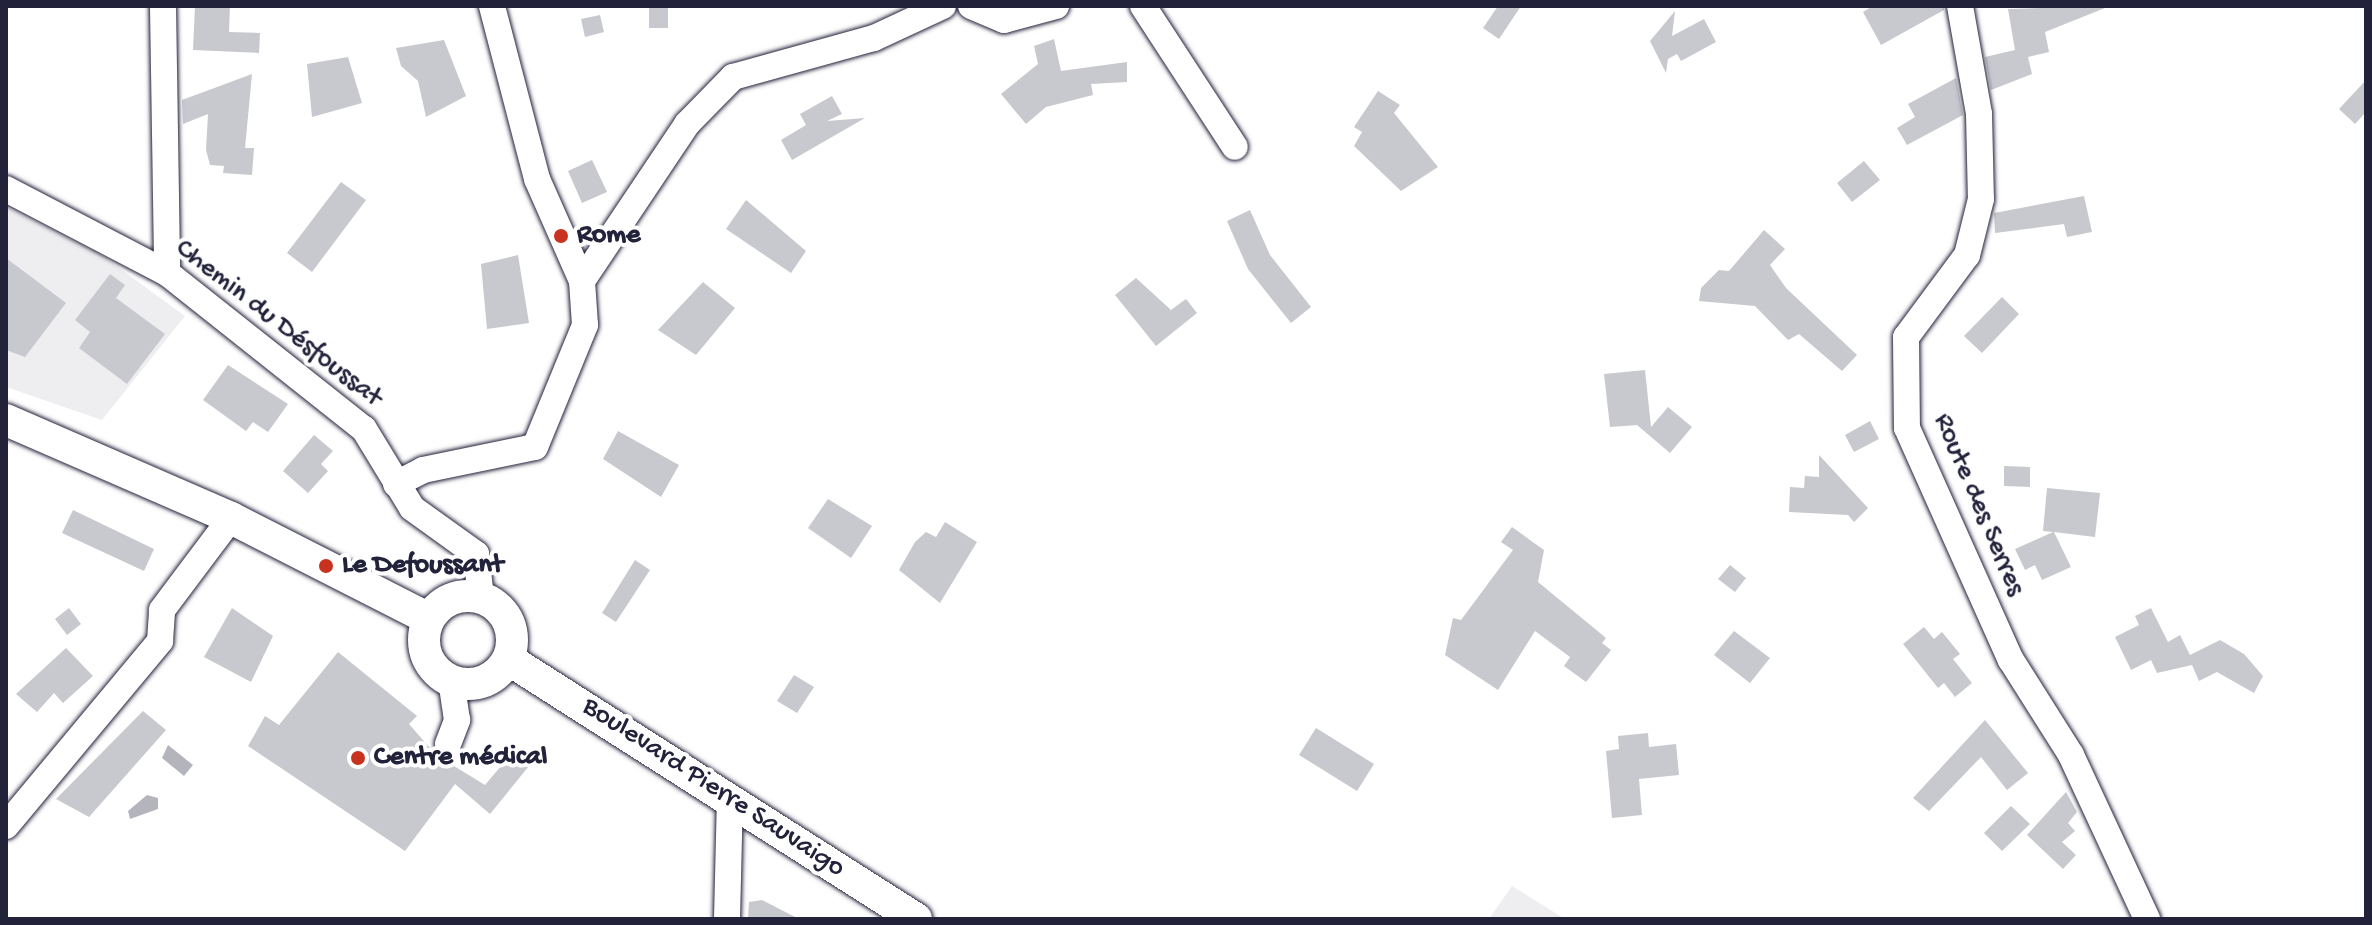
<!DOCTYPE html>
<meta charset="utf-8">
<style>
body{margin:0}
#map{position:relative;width:2372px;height:925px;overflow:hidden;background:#fff;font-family:"Gochi Hand",sans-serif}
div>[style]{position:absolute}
.built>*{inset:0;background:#eeeef1}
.water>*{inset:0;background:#b4b4bc}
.building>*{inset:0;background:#c8c8cf}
.roads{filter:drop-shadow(0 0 2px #22223b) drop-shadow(0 0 2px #22223b)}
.minor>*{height:26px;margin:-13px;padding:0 13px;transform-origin:13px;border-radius:13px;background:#fff}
.major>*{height:32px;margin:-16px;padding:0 16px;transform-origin:16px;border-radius:16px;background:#fff}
.major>.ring{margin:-16px;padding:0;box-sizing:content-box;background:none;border:32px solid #fff;border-radius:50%}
.dots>*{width:22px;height:22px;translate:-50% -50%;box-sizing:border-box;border:4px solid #fff;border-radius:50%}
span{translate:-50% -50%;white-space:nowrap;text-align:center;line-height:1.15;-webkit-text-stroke:8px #fff;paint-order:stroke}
.poi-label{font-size:28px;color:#22223b;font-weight:700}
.left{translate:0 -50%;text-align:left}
.street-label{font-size:28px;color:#22223b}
.frame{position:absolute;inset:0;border:8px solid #22223b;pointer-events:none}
</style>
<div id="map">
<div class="built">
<div style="clip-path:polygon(6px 207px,104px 257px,185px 316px,102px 420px,6px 387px)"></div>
<div style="clip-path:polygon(1512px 886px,1565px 919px,1489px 919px)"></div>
</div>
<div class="water">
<div style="clip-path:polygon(168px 745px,193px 765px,184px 776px,162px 758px)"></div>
<div style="clip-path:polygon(147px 795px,158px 798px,158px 809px,130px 819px,128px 811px)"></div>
</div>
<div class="building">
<div style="clip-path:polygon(195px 6px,230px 6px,229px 32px,260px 33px,259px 53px,193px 50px)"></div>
<div style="clip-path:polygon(649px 6px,668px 6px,668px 28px,649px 28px)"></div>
<div style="clip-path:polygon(1498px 6px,1521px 6px,1499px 39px,1483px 28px)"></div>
<div style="clip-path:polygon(1873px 6px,1944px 6px,1944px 10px,1881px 45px,1863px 12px)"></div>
<div style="clip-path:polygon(2110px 6px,2045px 32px,2049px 52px,2028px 57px,2032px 74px,1991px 90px,1985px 57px,2015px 50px,2008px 9px)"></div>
<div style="clip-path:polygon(1675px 11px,1672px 36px,1704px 19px,1716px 42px,1681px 61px,1677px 54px,1668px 59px,1666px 73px,1650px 41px)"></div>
<div style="clip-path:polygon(600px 15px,604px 32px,585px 37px,581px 19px)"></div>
<div style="clip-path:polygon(1054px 39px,1061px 71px,1127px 62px,1127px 82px,1091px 84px,1093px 95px,1046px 107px,1026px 124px,1001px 94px,1038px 64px,1034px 46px)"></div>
<div style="clip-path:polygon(444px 40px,466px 96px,426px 117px,418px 81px,401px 66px,396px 48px)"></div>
<div style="clip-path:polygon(348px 57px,362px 103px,312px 117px,307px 64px)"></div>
<div style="clip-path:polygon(252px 74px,245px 148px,254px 148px,252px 175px,223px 173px,224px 166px,210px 165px,206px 150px,208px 114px,183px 124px,182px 100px)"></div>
<div style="clip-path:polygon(1956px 78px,1963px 115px,1907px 145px,1897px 128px,1915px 117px,1908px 104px)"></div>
<div style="clip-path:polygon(2366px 80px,2366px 112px,2355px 124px,2339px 109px)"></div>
<div style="clip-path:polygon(1378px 91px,1400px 105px,1394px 113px,1438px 167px,1401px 191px,1354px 146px,1362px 132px,1354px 127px)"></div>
<div style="clip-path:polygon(832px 96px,842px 114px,827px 121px,865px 118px,792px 160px,781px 140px,806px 125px,800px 114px)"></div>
<div style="clip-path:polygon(592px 160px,607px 192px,582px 203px,568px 171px)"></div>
<div style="clip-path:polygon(1864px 161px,1880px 180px,1852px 202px,1837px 183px)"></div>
<div style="clip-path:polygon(341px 182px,366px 200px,312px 272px,287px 253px)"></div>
<div style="clip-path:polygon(2084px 196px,2092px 232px,2067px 237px,2064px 224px,1995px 233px,1994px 213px)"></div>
<div style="clip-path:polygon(746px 200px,806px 251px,791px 273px,726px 229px)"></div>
<div style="clip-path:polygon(1250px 210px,1270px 255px,1311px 307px,1291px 323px,1248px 269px,1227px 221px)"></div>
<div style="clip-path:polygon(1764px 230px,1785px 249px,1770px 265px,1786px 288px,1857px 355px,1842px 371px,1799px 334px,1788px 340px,1755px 306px,1699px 301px,1701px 288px,1719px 270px,1729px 271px)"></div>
<div style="clip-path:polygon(518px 255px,529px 323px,487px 329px,481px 264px)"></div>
<div style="clip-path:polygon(6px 258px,66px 303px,25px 357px,6px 350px)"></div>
<div style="clip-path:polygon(110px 274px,125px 285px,116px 298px,165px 334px,127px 384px,79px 348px,90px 332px,75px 320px)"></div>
<div style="clip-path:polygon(1136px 278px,1171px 310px,1186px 299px,1197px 313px,1156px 346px,1115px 295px)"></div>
<div style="clip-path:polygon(703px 282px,735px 308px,696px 355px,658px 330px)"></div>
<div style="clip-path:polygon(2002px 297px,2019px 314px,1982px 353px,1964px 336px)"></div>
<div style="clip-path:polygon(228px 365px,288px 404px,268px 432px,253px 422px,246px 431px,203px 400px)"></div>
<div style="clip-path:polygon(1645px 370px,1651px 427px,1668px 407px,1692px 427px,1670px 453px,1637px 425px,1610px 427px,1604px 374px)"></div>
<div style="clip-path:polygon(1870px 421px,1879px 439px,1854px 452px,1845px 435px)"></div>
<div style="clip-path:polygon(618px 431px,679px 465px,661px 497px,603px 459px)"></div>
<div style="clip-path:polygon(314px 435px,333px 451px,321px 464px,328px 471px,308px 493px,283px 471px)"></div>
<div style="clip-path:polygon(1819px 455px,1868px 508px,1854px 522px,1848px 515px,1789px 512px,1790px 487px,1804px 488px,1805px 476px,1819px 477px)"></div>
<div style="clip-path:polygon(2004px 466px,2030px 467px,2030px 487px,2004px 486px)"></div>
<div style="clip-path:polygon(2047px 488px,2100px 493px,2095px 537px,2054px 532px,2071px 567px,2042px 580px,2035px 565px,2025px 570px,2015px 549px,2053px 532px,2043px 531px)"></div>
<div style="clip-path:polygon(828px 499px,872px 526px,851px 558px,808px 528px)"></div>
<div style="clip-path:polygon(73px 510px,154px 549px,144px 571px,62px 533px)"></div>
<div style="clip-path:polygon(945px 522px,977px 542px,940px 603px,899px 570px,915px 542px,926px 532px,936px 537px)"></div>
<div style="clip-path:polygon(1512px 527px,1544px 550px,1538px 582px,1606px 638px,1602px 643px,1611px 650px,1586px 682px,1564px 666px,1570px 657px,1535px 631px,1498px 690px,1445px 655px,1453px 618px,1461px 620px,1513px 550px,1501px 542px)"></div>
<div style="clip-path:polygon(635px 560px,650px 570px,616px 622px,602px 613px)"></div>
<div style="clip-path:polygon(1730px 565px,1746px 578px,1735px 592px,1718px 579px)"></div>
<div style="clip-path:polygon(69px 608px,81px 624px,67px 635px,55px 619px)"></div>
<div style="clip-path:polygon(232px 608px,273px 636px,251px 682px,204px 657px)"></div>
<div style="clip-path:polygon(2151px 608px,2168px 642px,2180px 635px,2190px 655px,2220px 640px,2244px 654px,2263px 676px,2254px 693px,2217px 672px,2199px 681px,2192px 665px,2157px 673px,2151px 660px,2131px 670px,2115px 637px,2139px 625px,2135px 616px)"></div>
<div style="clip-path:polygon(1924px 627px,1934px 639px,1942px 632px,1960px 654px,1953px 659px,1972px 683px,1955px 697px,1944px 683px,1938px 688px,1903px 644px)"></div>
<div style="clip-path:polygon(1734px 631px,1770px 658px,1750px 683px,1714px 655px)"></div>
<div style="clip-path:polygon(66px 648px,93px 676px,63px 703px,54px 693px,37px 712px,16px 694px)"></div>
<div style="clip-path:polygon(338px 652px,417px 716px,409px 724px,436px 755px,485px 785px,512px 753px,529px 766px,490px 814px,455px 784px,405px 851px,248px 746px,265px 716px,279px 725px)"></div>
<div style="clip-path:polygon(794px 675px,814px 687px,797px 713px,777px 701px)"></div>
<div style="clip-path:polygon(143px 711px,166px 730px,89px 817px,56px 799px)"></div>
<div style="clip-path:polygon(1985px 720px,2028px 773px,2007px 790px,1981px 757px,1929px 811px,1913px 798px)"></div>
<div style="clip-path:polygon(1316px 728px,1374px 764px,1357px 791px,1299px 755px)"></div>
<div style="clip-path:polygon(1648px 733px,1649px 747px,1676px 744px,1679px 775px,1639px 779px,1642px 815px,1612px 818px,1606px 751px,1619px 749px,1618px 736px)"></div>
<div style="clip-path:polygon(2066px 792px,2077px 812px,2068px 823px,2075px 831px,2062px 842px,2076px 855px,2063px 869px,2027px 835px)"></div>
<div style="clip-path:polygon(2011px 806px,2030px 824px,2002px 851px,1984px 833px)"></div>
<div style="clip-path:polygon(762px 900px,799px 919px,748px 919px,749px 902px)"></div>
</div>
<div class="roads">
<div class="minor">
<div style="left:163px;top:6px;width:267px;rotate:89.1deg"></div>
<div style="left:971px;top:6px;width:36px;rotate:23deg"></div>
<div style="left:1004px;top:20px;width:54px;rotate:-15.1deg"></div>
<div style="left:1143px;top:6px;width:168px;rotate:56.9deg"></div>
<div style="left:1960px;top:6px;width:110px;rotate:80deg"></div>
<div style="left:1979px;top:114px;width:85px;rotate:88.7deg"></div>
<div style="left:1981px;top:199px;width:58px;rotate:104deg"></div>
<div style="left:1967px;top:255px;width:102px;rotate:126.6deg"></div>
<div style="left:1906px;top:337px;width:91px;rotate:89.4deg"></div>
<div style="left:1907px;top:428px;width:254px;rotate:65.9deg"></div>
<div style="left:2011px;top:660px;width:112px;rotate:57.7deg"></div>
<div style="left:2071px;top:755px;width:181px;rotate:65.1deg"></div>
<div style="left:6px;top:189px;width:182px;rotate:27.6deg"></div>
<div style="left:167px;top:273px;width:251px;rotate:38.4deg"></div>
<div style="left:364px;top:429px;width:92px;rotate:58.7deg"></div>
<div style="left:412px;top:508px;width:79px;rotate:35.7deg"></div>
<div style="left:476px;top:554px;width:43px;rotate:83.4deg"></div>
<div style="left:582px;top:281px;width:189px;rotate:-56.2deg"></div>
<div style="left:687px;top:124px;width:66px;rotate:-45.6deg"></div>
<div style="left:733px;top:77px;width:146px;rotate:-15.5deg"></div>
<div style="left:874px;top:38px;width:76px;rotate:-24.9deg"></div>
<div style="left:396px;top:484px;width:30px;rotate:-27deg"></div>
<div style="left:423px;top:470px;width:114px;rotate:-11.6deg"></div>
<div style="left:535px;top:447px;width:132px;rotate:-67.7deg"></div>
<div style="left:585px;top:325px;width:44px;rotate:-93.9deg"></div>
<div style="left:582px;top:281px;width:111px;rotate:-113.8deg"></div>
<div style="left:537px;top:179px;width:179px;rotate:-104.6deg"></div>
<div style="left:448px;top:744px;width:26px;rotate:-69deg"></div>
<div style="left:457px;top:720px;width:40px;rotate:-98.5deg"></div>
<div style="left:6px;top:826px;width:241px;rotate:-50.2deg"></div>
<div style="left:160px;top:641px;width:31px;rotate:-86deg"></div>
<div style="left:162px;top:610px;width:115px;rotate:-53.1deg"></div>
<div style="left:727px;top:919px;width:120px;rotate:-88.6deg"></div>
</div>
<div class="major">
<div style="left:6px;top:420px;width:245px;rotate:23.5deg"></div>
<div style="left:231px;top:518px;width:222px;rotate:27deg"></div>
<div class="ring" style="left:424px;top:596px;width:56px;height:56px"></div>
<div style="left:508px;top:659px;width:484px;rotate:32.5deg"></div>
</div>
</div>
<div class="dots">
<div style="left:561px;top:236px;background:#c8321e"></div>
<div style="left:326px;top:566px;background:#c8321e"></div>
<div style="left:358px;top:758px;background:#c8321e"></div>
</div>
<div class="poi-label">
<span class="left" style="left:577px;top:236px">Rome</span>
<span class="left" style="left:342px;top:566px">Le Defoussant</span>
<span class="left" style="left:374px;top:758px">Centre médical</span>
</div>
<div class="street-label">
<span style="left:278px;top:324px;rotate:38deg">Chemin du Désfoussat</span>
<span style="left:1978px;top:505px;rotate:67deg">Route des Serres</span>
<span style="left:713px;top:788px;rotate:33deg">Boulevard Pierre Sauvaigo</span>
</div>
<div class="frame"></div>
</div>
